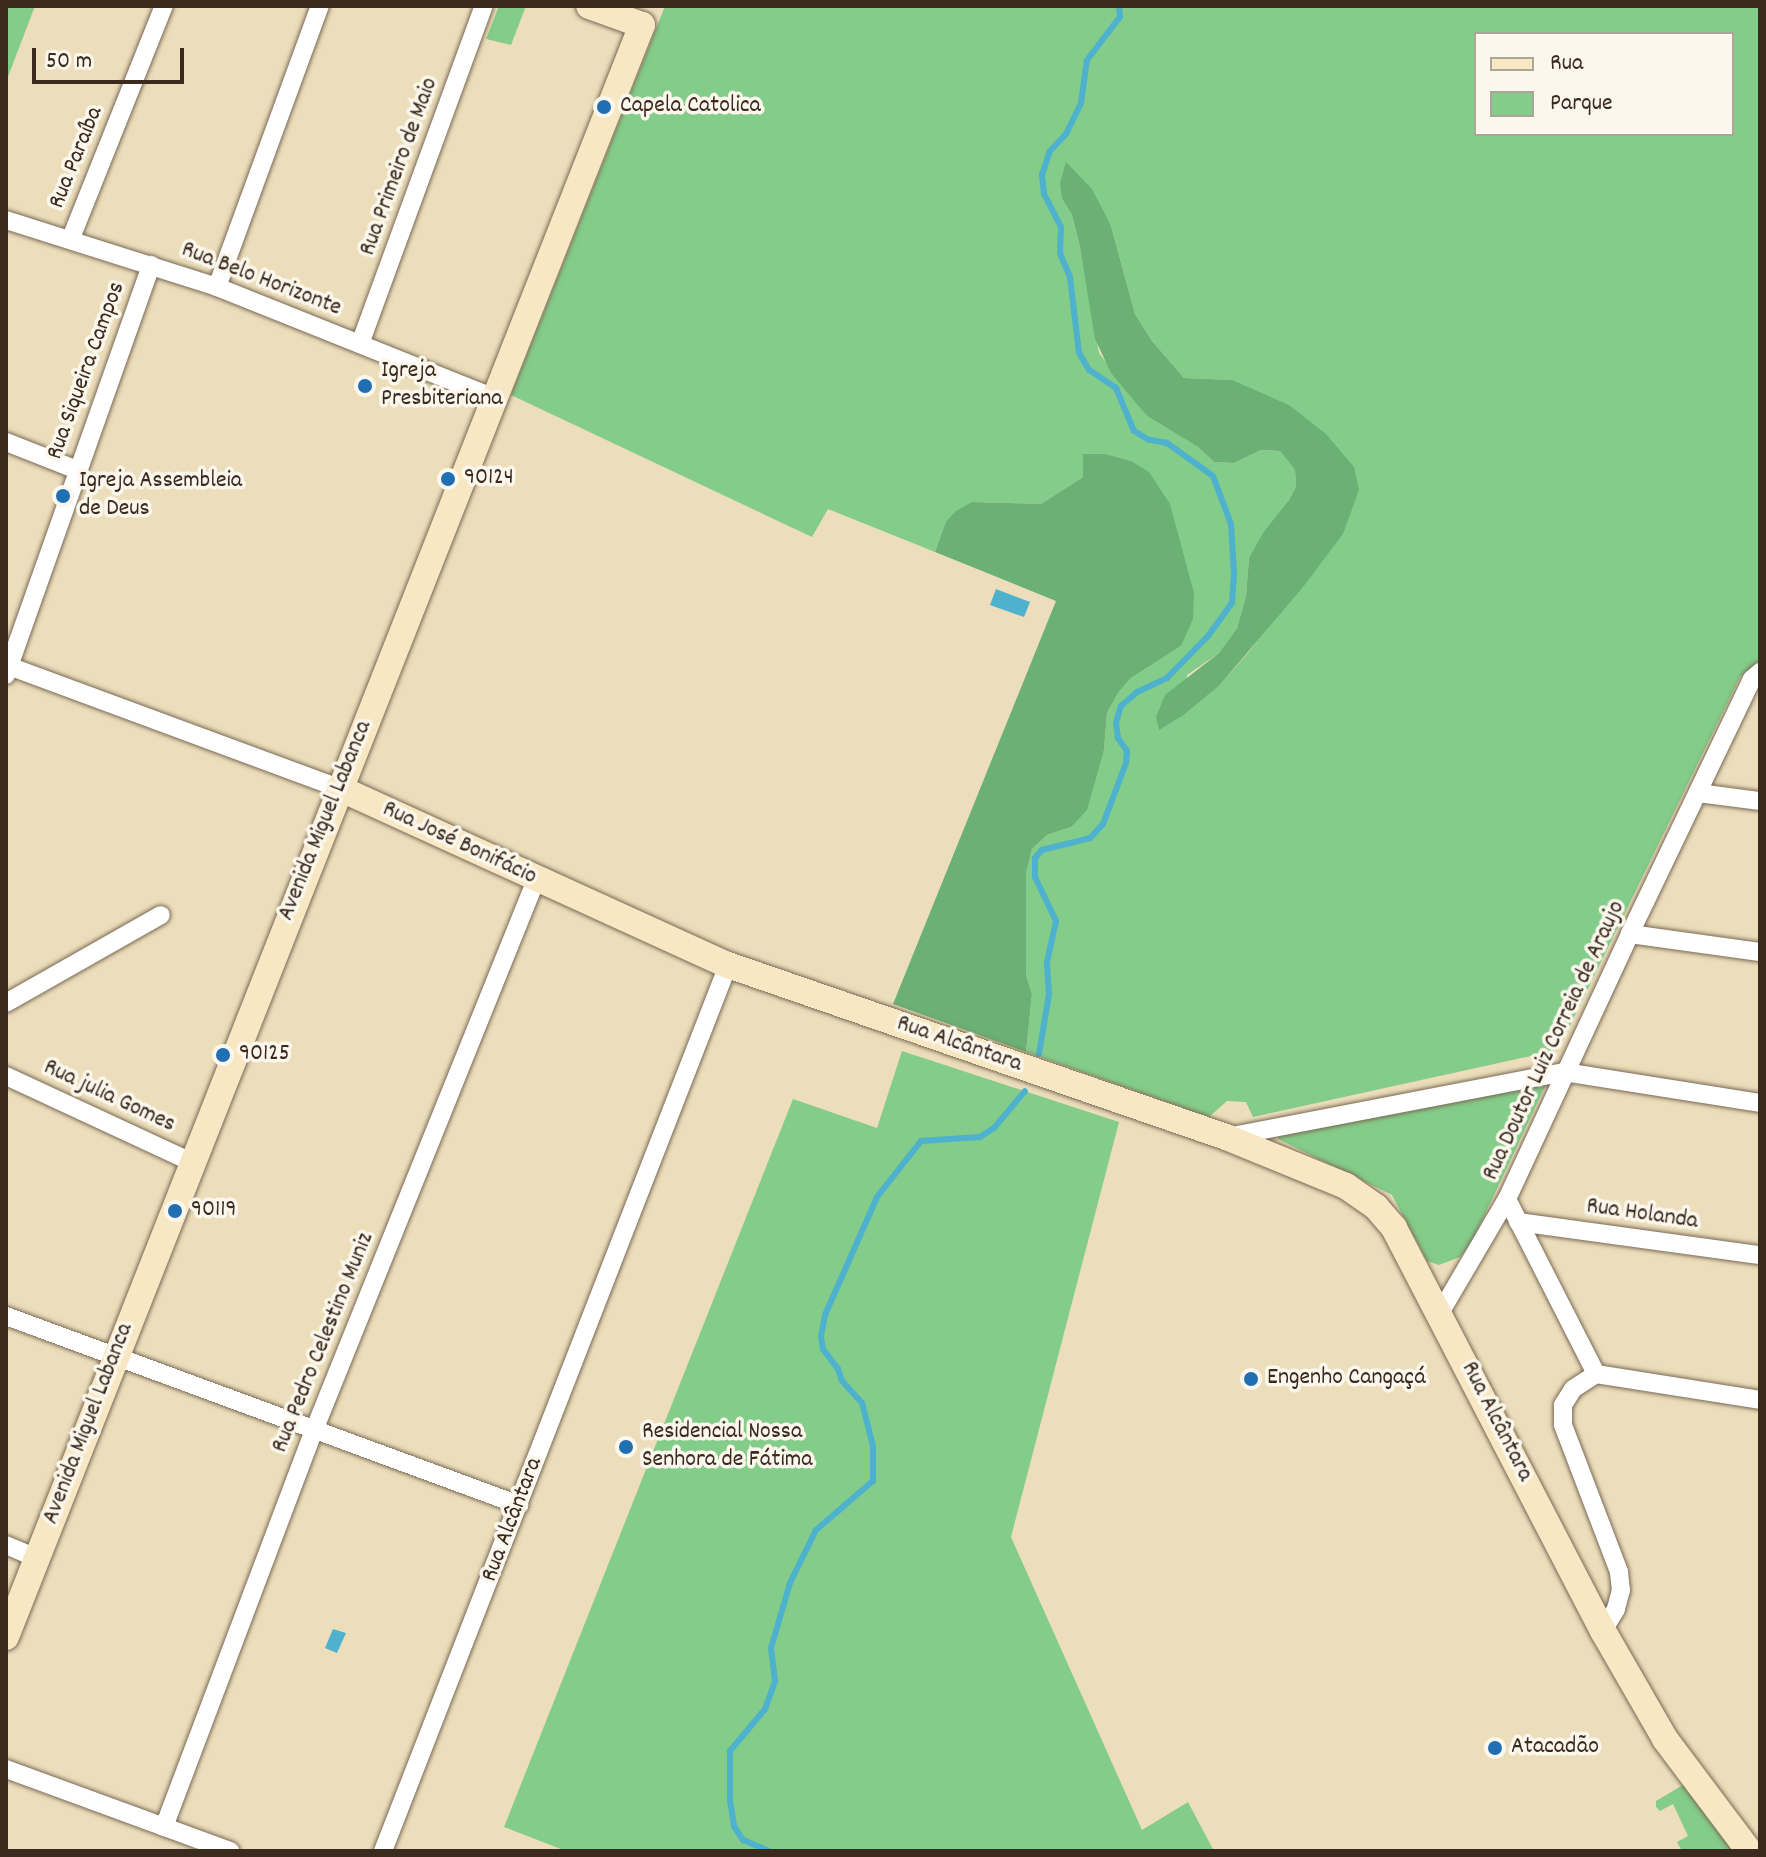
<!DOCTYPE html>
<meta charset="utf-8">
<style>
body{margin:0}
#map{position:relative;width:1766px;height:1857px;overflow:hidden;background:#ecdebb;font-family:Dekko,sans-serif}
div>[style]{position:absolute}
.green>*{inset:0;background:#84cc89}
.forest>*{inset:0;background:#6bb075}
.water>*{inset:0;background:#4eb1cd}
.stream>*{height:6px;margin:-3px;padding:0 3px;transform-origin:3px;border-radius:3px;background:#4eb1cd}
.roads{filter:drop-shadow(0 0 2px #796955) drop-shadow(0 0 2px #796955)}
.street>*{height:18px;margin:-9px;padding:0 9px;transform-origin:9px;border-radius:9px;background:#fff}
.secondary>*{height:26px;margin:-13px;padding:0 13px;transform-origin:13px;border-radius:13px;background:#f8e7c3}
.dots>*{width:22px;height:22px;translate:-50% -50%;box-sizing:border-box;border:4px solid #fbf7ec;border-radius:50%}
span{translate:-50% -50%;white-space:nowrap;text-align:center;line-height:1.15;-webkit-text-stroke:7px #fbf7ec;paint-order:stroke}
.poi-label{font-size:24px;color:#3b2a1e}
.left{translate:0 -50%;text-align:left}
.street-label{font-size:24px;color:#3b2a1e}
.frame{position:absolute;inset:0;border:8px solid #3b2a1e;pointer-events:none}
.legend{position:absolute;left:1474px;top:32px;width:260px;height:104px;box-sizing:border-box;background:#fbf7ec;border:2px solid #aea59a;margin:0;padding:10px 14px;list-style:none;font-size:24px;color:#3b2a1e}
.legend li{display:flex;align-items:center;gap:16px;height:40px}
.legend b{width:40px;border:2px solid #aea59a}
.scale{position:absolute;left:32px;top:48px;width:152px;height:36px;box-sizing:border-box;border:4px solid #3b2a1e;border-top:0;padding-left:10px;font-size:24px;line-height:28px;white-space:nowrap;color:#3b2a1e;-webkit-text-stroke:6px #fbf7ec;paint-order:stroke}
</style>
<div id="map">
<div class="green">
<div style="clip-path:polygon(6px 6px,35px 6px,6px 82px)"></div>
<div style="clip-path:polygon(499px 6px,526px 6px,511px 45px,486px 39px)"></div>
<div style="clip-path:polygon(evenodd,665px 6px,1760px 6px,1760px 660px,1740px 677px,1558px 1050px,1253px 1117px,1246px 1102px,1227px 1101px,1209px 1117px,1026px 1052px,1032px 994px,1026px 975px,1026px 872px,1032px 849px,1047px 835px,1071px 827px,1104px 750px,1107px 713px,1118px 693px,1131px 678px,1181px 646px,1179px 544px,1170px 505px,1131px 461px,1106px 454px,1083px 454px,1083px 477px,1041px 504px,973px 502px,957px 511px,946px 521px,935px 552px,828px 509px,812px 537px,511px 395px,665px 6px,1476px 34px,1732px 34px,1732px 134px,1476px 134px,1476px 34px,665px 6px,1062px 197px,1111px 226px,1135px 314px,1152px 341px,1184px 378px,1232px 380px,1343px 534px,1247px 654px,1219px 686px,1185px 714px,1187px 675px,1219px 653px,1237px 628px,1246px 596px,1249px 558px,1289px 500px,1296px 487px,1295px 470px,1280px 451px,1261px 450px,1234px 463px,1214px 462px,1198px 447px,1147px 416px,1099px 353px,1080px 247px,1072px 215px,1062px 197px)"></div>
<div style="clip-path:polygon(902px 1051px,1119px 1122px,1011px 1537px,1142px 1830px,1188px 1802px,1214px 1851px,566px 1851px,504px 1827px,793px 1099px,877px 1128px)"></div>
<div style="clip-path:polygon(1548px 1080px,1472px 1242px,1460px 1257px,1439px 1265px,1427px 1261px,1392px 1195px,1278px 1139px,1279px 1135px)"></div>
<div style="clip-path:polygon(1683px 1785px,1745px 1851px,1682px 1851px,1677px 1842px,1688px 1836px,1673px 1804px,1660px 1811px,1656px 1807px,1656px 1801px)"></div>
</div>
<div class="forest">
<div style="clip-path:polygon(1066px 162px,1092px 189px,1111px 226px,1135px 314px,1152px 341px,1184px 378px,1232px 380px,1289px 405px,1326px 434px,1354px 467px,1359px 490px,1343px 534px,1303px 587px,1219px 686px,1185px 714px,1159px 730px,1156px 717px,1165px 695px,1219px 653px,1237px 628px,1246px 596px,1249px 558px,1263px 533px,1289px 500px,1296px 487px,1295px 470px,1280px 451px,1261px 450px,1234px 463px,1214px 462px,1198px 447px,1147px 416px,1111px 373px,1095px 339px,1080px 247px,1072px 215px,1062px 198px,1060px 183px)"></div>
<div style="clip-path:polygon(1083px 454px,1106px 454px,1131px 461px,1149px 472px,1170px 504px,1194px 593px,1193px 619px,1181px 646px,1131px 678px,1118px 693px,1107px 713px,1104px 750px,1087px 810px,1071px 827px,1047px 835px,1032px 849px,1026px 873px,1026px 975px,1032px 994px,1026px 1052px,893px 1004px,1056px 601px,935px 552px,946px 521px,956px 511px,972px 502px,1041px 504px,1083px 477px)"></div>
</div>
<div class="water">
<div style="clip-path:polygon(996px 589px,1030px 602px,1024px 617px,990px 605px)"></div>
<div style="clip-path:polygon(333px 1629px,346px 1633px,337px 1653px,325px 1648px)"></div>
</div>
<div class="stream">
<div style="left:1039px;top:1054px;width:61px;rotate:-80.5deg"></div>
<div style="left:1049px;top:994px;width:32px;rotate:-94deg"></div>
<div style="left:1047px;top:962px;width:42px;rotate:-77.6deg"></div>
<div style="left:1056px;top:921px;width:49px;rotate:-115.5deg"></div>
<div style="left:1035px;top:877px;width:19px;rotate:-90deg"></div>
<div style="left:1035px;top:858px;width:11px;rotate:-49deg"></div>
<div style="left:1042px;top:850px;width:49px;rotate:-14deg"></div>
<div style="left:1090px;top:838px;width:19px;rotate:-47deg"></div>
<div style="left:1103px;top:824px;width:65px;rotate:-69.3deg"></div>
<div style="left:1126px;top:763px;width:12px;rotate:-85deg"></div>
<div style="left:1127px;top:751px;width:16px;rotate:-125deg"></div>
<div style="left:1118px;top:738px;width:15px;rotate:-98deg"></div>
<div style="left:1116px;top:723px;width:18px;rotate:-74deg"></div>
<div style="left:1121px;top:706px;width:21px;rotate:-41deg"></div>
<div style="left:1137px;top:692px;width:33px;rotate:-25deg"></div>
<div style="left:1167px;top:678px;width:59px;rotate:-45.7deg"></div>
<div style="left:1208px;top:636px;width:41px;rotate:-54deg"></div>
<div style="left:1232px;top:603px;width:29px;rotate:-86deg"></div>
<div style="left:1234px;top:574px;width:50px;rotate:-93.4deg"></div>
<div style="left:1231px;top:524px;width:51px;rotate:-110.6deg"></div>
<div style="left:1213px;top:476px;width:57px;rotate:-144.3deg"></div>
<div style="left:1167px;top:443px;width:20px;rotate:-169deg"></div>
<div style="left:1147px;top:439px;width:15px;rotate:-148deg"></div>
<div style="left:1134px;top:431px;width:47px;rotate:-112.7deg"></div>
<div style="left:1116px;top:388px;width:32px;rotate:-146deg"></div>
<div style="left:1089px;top:370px;width:20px;rotate:-120deg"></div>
<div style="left:1079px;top:353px;width:77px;rotate:-96.8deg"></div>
<div style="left:1070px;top:277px;width:25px;rotate:-113deg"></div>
<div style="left:1060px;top:254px;width:27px;rotate:-88deg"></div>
<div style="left:1061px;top:227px;width:37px;rotate:-117deg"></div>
<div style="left:1044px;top:194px;width:19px;rotate:-96deg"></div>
<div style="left:1042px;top:175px;width:25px;rotate:-72deg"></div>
<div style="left:1050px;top:151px;width:23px;rotate:-47deg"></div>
<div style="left:1066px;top:134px;width:34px;rotate:-64deg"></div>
<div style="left:1081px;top:103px;width:43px;rotate:-82.1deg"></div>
<div style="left:1087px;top:60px;width:54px;rotate:-52.5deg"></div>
<div style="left:1120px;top:17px;width:11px;rotate:-95deg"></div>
<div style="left:769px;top:1851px;width:28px;rotate:-157deg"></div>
<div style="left:743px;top:1840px;width:17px;rotate:-123deg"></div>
<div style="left:734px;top:1826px;width:24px;rotate:-99deg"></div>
<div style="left:730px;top:1802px;width:51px;rotate:-90deg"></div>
<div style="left:730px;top:1751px;width:55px;rotate:-50.2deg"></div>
<div style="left:765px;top:1709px;width:30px;rotate:-70deg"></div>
<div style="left:775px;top:1681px;width:33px;rotate:-97deg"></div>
<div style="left:771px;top:1648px;width:68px;rotate:-73.7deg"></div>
<div style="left:790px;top:1583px;width:59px;rotate:-63.9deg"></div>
<div style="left:816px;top:1530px;width:75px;rotate:-40.7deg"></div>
<div style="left:873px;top:1481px;width:35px;rotate:-90deg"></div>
<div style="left:873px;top:1446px;width:44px;rotate:-104.3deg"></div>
<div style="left:862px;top:1403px;width:30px;rotate:-132deg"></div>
<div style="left:842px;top:1381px;width:13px;rotate:-108deg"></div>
<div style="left:838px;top:1369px;width:25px;rotate:-127deg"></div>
<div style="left:823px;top:1349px;width:13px;rotate:-99deg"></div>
<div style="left:821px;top:1336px;width:21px;rotate:-79deg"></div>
<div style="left:825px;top:1315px;width:129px;rotate:-66.2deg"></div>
<div style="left:877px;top:1197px;width:71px;rotate:-51.8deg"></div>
<div style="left:921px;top:1141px;width:59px;rotate:-3.9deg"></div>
<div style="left:980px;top:1137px;width:17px;rotate:-33deg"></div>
<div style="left:994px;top:1128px;width:48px;rotate:-50deg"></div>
</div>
<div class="roads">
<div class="street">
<div style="left:6px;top:220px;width:221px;rotate:17.6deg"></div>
<div style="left:217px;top:287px;width:299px;rotate:21.8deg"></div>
<div style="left:71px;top:238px;width:250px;rotate:-68.2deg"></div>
<div style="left:217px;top:287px;width:299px;rotate:-69.9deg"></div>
<div style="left:360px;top:344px;width:360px;rotate:-69.9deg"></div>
<div style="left:6px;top:442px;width:76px;rotate:21.5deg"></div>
<div style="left:6px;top:665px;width:355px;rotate:20.3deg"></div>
<div style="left:1760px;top:672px;width:11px;rotate:139deg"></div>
<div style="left:1752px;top:679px;width:283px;rotate:115.6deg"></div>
<div style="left:1630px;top:934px;width:292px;rotate:114.9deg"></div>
<div style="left:1507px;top:1199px;width:196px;rotate:63deg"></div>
<div style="left:1596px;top:1374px;width:166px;rotate:9deg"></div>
<div style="left:6px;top:675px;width:435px;rotate:-70.5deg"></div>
<div style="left:1698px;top:793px;width:63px;rotate:7.4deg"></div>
<div style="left:1630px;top:934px;width:131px;rotate:7.9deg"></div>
<div style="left:6px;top:1003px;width:178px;rotate:-29.6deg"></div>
<div style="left:6px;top:1076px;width:204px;rotate:24.9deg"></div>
<div style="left:1227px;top:1137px;width:343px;rotate:-10.9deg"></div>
<div style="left:1564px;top:1072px;width:198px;rotate:9deg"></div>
<div style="left:1518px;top:1222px;width:244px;rotate:7.8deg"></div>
<div style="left:1440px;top:1313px;width:132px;rotate:-59.6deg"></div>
<div style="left:6px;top:1316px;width:547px;rotate:20.22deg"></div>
<div style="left:1596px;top:1374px;width:27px;rotate:147deg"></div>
<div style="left:1573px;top:1389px;width:19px;rotate:122deg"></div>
<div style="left:1563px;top:1405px;width:20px;rotate:90deg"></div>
<div style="left:1563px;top:1425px;width:157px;rotate:69.1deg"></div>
<div style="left:1619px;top:1572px;width:18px;rotate:84deg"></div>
<div style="left:1621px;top:1590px;width:20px;rotate:105deg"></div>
<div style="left:1616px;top:1609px;width:26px;rotate:121deg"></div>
<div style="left:6px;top:1545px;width:33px;rotate:23deg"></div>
<div style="left:6px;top:1769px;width:239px;rotate:20.1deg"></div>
<div style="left:164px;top:1827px;width:427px;rotate:-69.3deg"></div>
<div style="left:315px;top:1428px;width:591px;rotate:-68.04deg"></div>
<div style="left:383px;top:1851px;width:951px;rotate:-68.72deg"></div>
</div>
<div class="secondary">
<div style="left:339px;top:788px;width:427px;rotate:24.5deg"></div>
<div style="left:728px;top:965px;width:527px;rotate:19.05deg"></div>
<div style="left:1226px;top:1137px;width:130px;rotate:22.2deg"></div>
<div style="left:1346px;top:1186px;width:37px;rotate:35deg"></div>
<div style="left:1376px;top:1207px;width:28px;rotate:49deg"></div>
<div style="left:1394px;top:1228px;width:454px;rotate:62.6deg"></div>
<div style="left:1603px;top:1631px;width:125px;rotate:60.1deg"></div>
<div style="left:1665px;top:1739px;width:140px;rotate:53.1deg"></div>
<div style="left:6px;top:1637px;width:1733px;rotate:-68.47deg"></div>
<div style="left:642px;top:25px;width:56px;rotate:-160.3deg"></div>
</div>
</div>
<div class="dots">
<div style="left:604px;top:107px;background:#1f6fb2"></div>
<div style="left:365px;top:386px;background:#1f6fb2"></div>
<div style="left:448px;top:479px;background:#1f6fb2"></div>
<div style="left:63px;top:496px;background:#1f6fb2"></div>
<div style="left:223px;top:1055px;background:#1f6fb2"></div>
<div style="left:175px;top:1211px;background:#1f6fb2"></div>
<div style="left:1251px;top:1379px;background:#1f6fb2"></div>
<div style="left:626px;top:1447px;background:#1f6fb2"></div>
<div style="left:1495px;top:1748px;background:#1f6fb2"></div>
</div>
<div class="poi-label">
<span class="left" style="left:620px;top:107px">Capela Catolica</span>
<span class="left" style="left:381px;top:386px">Igreja<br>Presbiteriana</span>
<span class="left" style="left:464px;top:479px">90124</span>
<span class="left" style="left:79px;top:496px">Igreja Assembleia<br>de Deus</span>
<span class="left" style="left:239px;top:1055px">90125</span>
<span class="left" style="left:191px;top:1211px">90119</span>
<span class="left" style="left:1267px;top:1379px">Engenho Cangaçá</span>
<span class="left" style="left:642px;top:1447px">Residencial Nossa<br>Senhora de Fátima</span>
<span class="left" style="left:1511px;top:1748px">Atacadão</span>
</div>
<div class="street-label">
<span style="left:77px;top:158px;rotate:-68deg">Rua Paraíba</span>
<span style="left:400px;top:167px;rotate:-70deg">Rua Primeiro de Maio</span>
<span style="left:261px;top:280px;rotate:21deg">Rua Belo Horizonte</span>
<span style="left:87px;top:371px;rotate:-70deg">Rua Siqueira Campos</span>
<span style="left:326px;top:821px;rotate:-68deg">Avenida Miguel Labanca</span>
<span style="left:459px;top:844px;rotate:25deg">Rua José Bonifácio</span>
<span style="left:1555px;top:1041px;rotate:-65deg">Rua Doutor Luiz Correia de Araujo</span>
<span style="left:959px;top:1045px;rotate:19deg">Rua Alcântara</span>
<span style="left:109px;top:1097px;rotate:25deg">Rua julia Gomes</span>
<span style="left:1642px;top:1215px;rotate:8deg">Rua Holanda</span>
<span style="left:324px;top:1343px;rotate:-68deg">Rua Pedro Celestino Muniz</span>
<span style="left:1496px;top:1422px;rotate:63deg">Rua Alcântara</span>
<span style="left:89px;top:1424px;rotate:-69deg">Avenida Miguel Labanca</span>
<span style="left:513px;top:1520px;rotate:-69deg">Rua Alcântara</span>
</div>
<div class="frame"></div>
<ul class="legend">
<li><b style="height:10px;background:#f8e7c3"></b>Rua</li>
<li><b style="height:22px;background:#84cc89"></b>Parque</li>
</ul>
<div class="scale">50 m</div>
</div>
